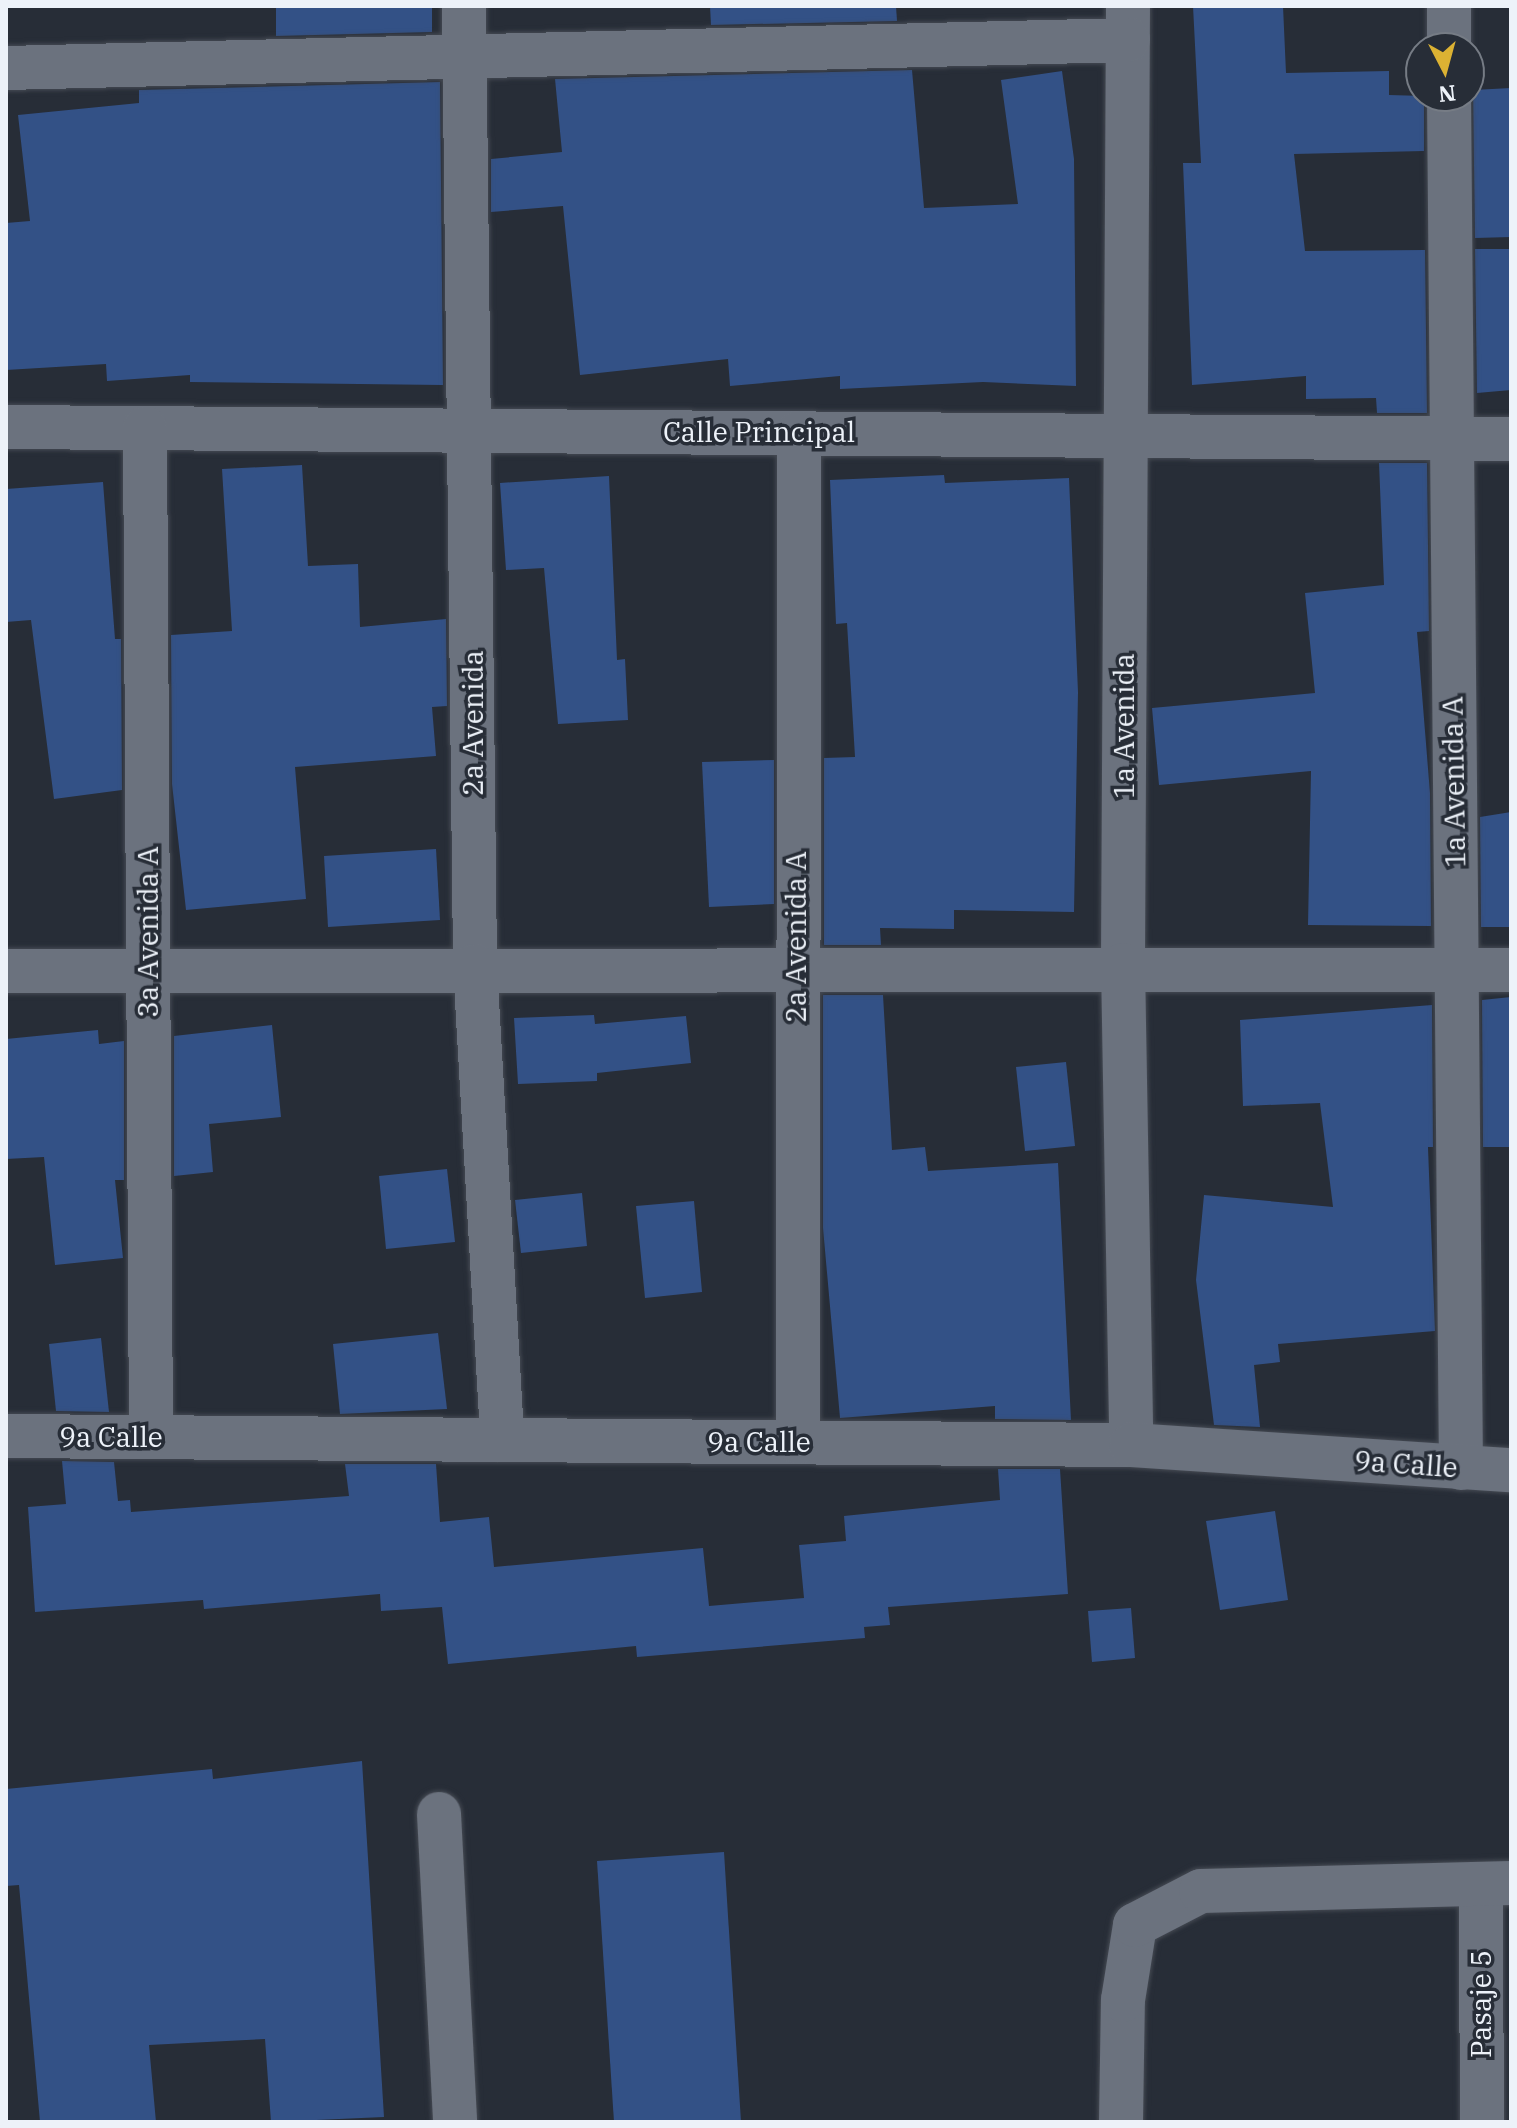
<!DOCTYPE html>
<style>
body{margin:0}
#map{position:relative;width:1517px;height:2128px;overflow:hidden;background:#272d37;font-family:"IBM Plex Serif",serif}
div>[style]{position:absolute}
.building>*{inset:0;background:#335186}
.roads{filter:drop-shadow(0 0 2px #454a53) drop-shadow(0 0 2px #454a53)}
.minor>*{height:44px;margin:-22px;padding:0 22px;transform-origin:22px;border-radius:22px;background:#6b727e}
span{translate:-50% -50%;white-space:nowrap;text-align:center;line-height:1.15;-webkit-text-stroke:7px #272d37;paint-order:stroke}
.street-label{font-size:28px;color:#edf2f9}
.frame{position:absolute;inset:0;border:8px solid #edf2f9;pointer-events:none}
.north{position:absolute;left:1405px;top:32px;width:80px;height:80px;box-sizing:border-box;background:#272d37;border:2px solid #767c85;border-radius:50%;rotate:174deg;font-size:22px;font-weight:700;line-height:32px;text-align:center;color:#edf2f9}
.north::after{content:'';display:block;margin:auto;width:28px;height:36px;background:#dcb233;clip-path:polygon(50% 0,100% 100%,50% 72%,0 100%)}
</style>
<div id="map">
<div class="building">
<div style="clip-path:polygon(276px 6px,432px 6px,432px 32px,276px 36px)"></div>
<div style="clip-path:polygon(710px 6px,896px 6px,897px 21px,711px 25px)"></div>
<div style="clip-path:polygon(1193px 6px,1283px 6px,1286px 73px,1389px 71px,1389px 95px,1424px 96px,1424px 151px,1294px 154px,1305px 251px,1425px 250px,1427px 413px,1377px 413px,1376px 398px,1306px 399px,1306px 376px,1192px 385px,1183px 163px,1201px 163px)"></div>
<div style="clip-path:polygon(912px 70px,924px 208px,1018px 204px,1001px 80px,1062px 71px,1074px 159px,1076px 386px,983px 382px,840px 389px,840px 376px,730px 386px,728px 359px,580px 375px,563px 206px,491px 212px,491px 159px,562px 152px,555px 79px)"></div>
<div style="clip-path:polygon(440px 82px,443px 385px,190px 382px,190px 375px,107px 381px,106px 364px,6px 370px,6px 223px,30px 221px,18px 115px,139px 103px,139px 90px)"></div>
<div style="clip-path:polygon(1511px 88px,1511px 237px,1475px 238px,1473px 90px)"></div>
<div style="clip-path:polygon(1475px 249px,1511px 249px,1511px 390px,1477px 393px)"></div>
<div style="clip-path:polygon(1379px 463px,1427px 463px,1429px 631px,1417px 632px,1430px 793px,1431px 926px,1308px 925px,1311px 771px,1159px 785px,1152px 708px,1315px 693px,1305px 593px,1384px 585px)"></div>
<div style="clip-path:polygon(302px 465px,308px 566px,358px 564px,360px 627px,446px 619px,447px 706px,432px 707px,436px 756px,295px 767px,306px 899px,186px 910px,172px 784px,171px 635px,232px 631px,222px 469px)"></div>
<div style="clip-path:polygon(944px 475px,945px 483px,1069px 478px,1078px 692px,1074px 912px,954px 910px,954px 929px,880px 928px,881px 945px,824px 945px,824px 758px,855px 757px,847px 623px,836px 624px,830px 480px)"></div>
<div style="clip-path:polygon(609px 476px,617px 660px,625px 659px,628px 720px,558px 724px,544px 568px,506px 570px,500px 483px)"></div>
<div style="clip-path:polygon(103px 482px,115px 639px,121px 639px,122px 790px,54px 799px,31px 620px,6px 622px,6px 489px)"></div>
<div style="clip-path:polygon(774px 760px,774px 904px,709px 907px,702px 762px)"></div>
<div style="clip-path:polygon(1511px 812px,1511px 927px,1481px 927px,1480px 817px)"></div>
<div style="clip-path:polygon(436px 849px,440px 920px,328px 927px,324px 856px)"></div>
<div style="clip-path:polygon(823px 995px,883px 995px,892px 1150px,925px 1147px,928px 1171px,1058px 1163px,1071px 1420px,995px 1419px,995px 1406px,840px 1418px,823px 1228px)"></div>
<div style="clip-path:polygon(1511px 997px,1511px 1147px,1483px 1147px,1482px 1000px)"></div>
<div style="clip-path:polygon(1432px 1005px,1433px 1147px,1428px 1147px,1435px 1331px,1278px 1344px,1280px 1362px,1254px 1365px,1260px 1427px,1214px 1425px,1196px 1280px,1204px 1195px,1333px 1207px,1320px 1103px,1243px 1106px,1240px 1020px)"></div>
<div style="clip-path:polygon(594px 1015px,595px 1024px,686px 1016px,691px 1063px,597px 1073px,597px 1081px,518px 1084px,514px 1018px)"></div>
<div style="clip-path:polygon(272px 1025px,281px 1117px,209px 1124px,213px 1172px,174px 1176px,174px 1036px)"></div>
<div style="clip-path:polygon(98px 1030px,99px 1044px,124px 1041px,124px 1180px,115px 1180px,123px 1258px,55px 1265px,44px 1157px,6px 1159px,6px 1039px)"></div>
<div style="clip-path:polygon(1066px 1062px,1075px 1146px,1025px 1151px,1016px 1067px)"></div>
<div style="clip-path:polygon(447px 1169px,455px 1242px,386px 1249px,379px 1176px)"></div>
<div style="clip-path:polygon(582px 1193px,587px 1246px,521px 1253px,515px 1200px)"></div>
<div style="clip-path:polygon(694px 1201px,702px 1292px,645px 1298px,636px 1206px)"></div>
<div style="clip-path:polygon(438px 1333px,447px 1409px,340px 1414px,333px 1344px)"></div>
<div style="clip-path:polygon(101px 1338px,109px 1412px,56px 1411px,49px 1344px)"></div>
<div style="clip-path:polygon(62px 1461px,114px 1462px,118px 1501px,130px 1500px,131px 1512px,349px 1496px,345px 1464px,436px 1464px,440px 1522px,489px 1517px,494px 1567px,703px 1548px,709px 1606px,804px 1598px,799px 1545px,846px 1541px,844px 1516px,1000px 1500px,998px 1469px,1060px 1469px,1068px 1594px,888px 1607px,890px 1625px,864px 1627px,865px 1638px,637px 1657px,636px 1646px,448px 1664px,442px 1607px,381px 1611px,380px 1594px,204px 1609px,203px 1600px,35px 1612px,28px 1507px,66px 1504px)"></div>
<div style="clip-path:polygon(1275px 1511px,1288px 1600px,1220px 1610px,1206px 1521px)"></div>
<div style="clip-path:polygon(1131px 1608px,1135px 1658px,1092px 1662px,1088px 1611px)"></div>
<div style="clip-path:polygon(362px 1761px,384px 2117px,271px 2122px,265px 2039px,149px 2045px,156px 2122px,40px 2122px,19px 1885px,6px 1886px,6px 1789px,212px 1769px,213px 1779px)"></div>
<div style="clip-path:polygon(724px 1852px,741px 2122px,614px 2122px,597px 1861px)"></div>
</div>
<div class="roads">
<div class="minor">
<div style="left:464px;top:6px;width:960px;rotate:89.34deg"></div>
<div style="left:475px;top:966px;width:475px;rotate:86.7deg"></div>
<div style="left:1128px;top:6px;width:959px;rotate:90.3deg"></div>
<div style="left:1123px;top:965px;width:480px;rotate:89deg"></div>
<div style="left:1449px;top:6px;width:42px;rotate:90deg"></div>
<div style="left:6px;top:68px;width:1122px;rotate:-1.43deg"></div>
<div style="left:1449px;top:96px;width:1372px;rotate:89.5deg"></div>
<div style="left:6px;top:427px;width:1505px;rotate:0.46deg"></div>
<div style="left:145px;top:428px;width:1009px;rotate:89.66deg"></div>
<div style="left:6px;top:971px;width:1505px;rotate:-0.04deg"></div>
<div style="left:6px;top:1436px;width:1125px;rotate:0.46deg"></div>
<div style="left:1131px;top:1445px;width:381px;rotate:3.8deg"></div>
<div style="left:798px;top:1442px;width:1009px;rotate:-89.94deg"></div>
<div style="left:439px;top:1814px;width:308px;rotate:87deg"></div>
<div style="left:1481px;top:1886px;width:236px;rotate:89.8deg"></div>
<div style="left:1121px;top:2122px;width:122px;rotate:-89.1deg"></div>
<div style="left:1123px;top:2000px;width:76px;rotate:-80.9deg"></div>
<div style="left:1135px;top:1925px;width:74px;rotate:-27.3deg"></div>
<div style="left:1201px;top:1891px;width:310px;rotate:-1.5deg"></div>
</div>
</div>
<div class="street-label">
<span style="left:759px;top:432px">Calle Principal</span>
<span style="left:473px;top:723px;rotate:-90deg">2a Avenida</span>
<span style="left:1124px;top:726px;rotate:-90deg">1a Avenida</span>
<span style="left:1454px;top:782px;rotate:-91deg">1a Avenida A</span>
<span style="left:148px;top:932px;rotate:-90deg">3a Avenida A</span>
<span style="left:796px;top:937px;rotate:-90deg">2a Avenida A</span>
<span style="left:111px;top:1437px">9a Calle</span>
<span style="left:759px;top:1442px">9a Calle</span>
<span style="left:1406px;top:1464px;rotate:4deg">9a Calle</span>
<span style="left:1481px;top:2004px;rotate:-90deg">Pasaje 5</span>
</div>
<div class="frame"></div>
<div class="north">N</div>
</div>
